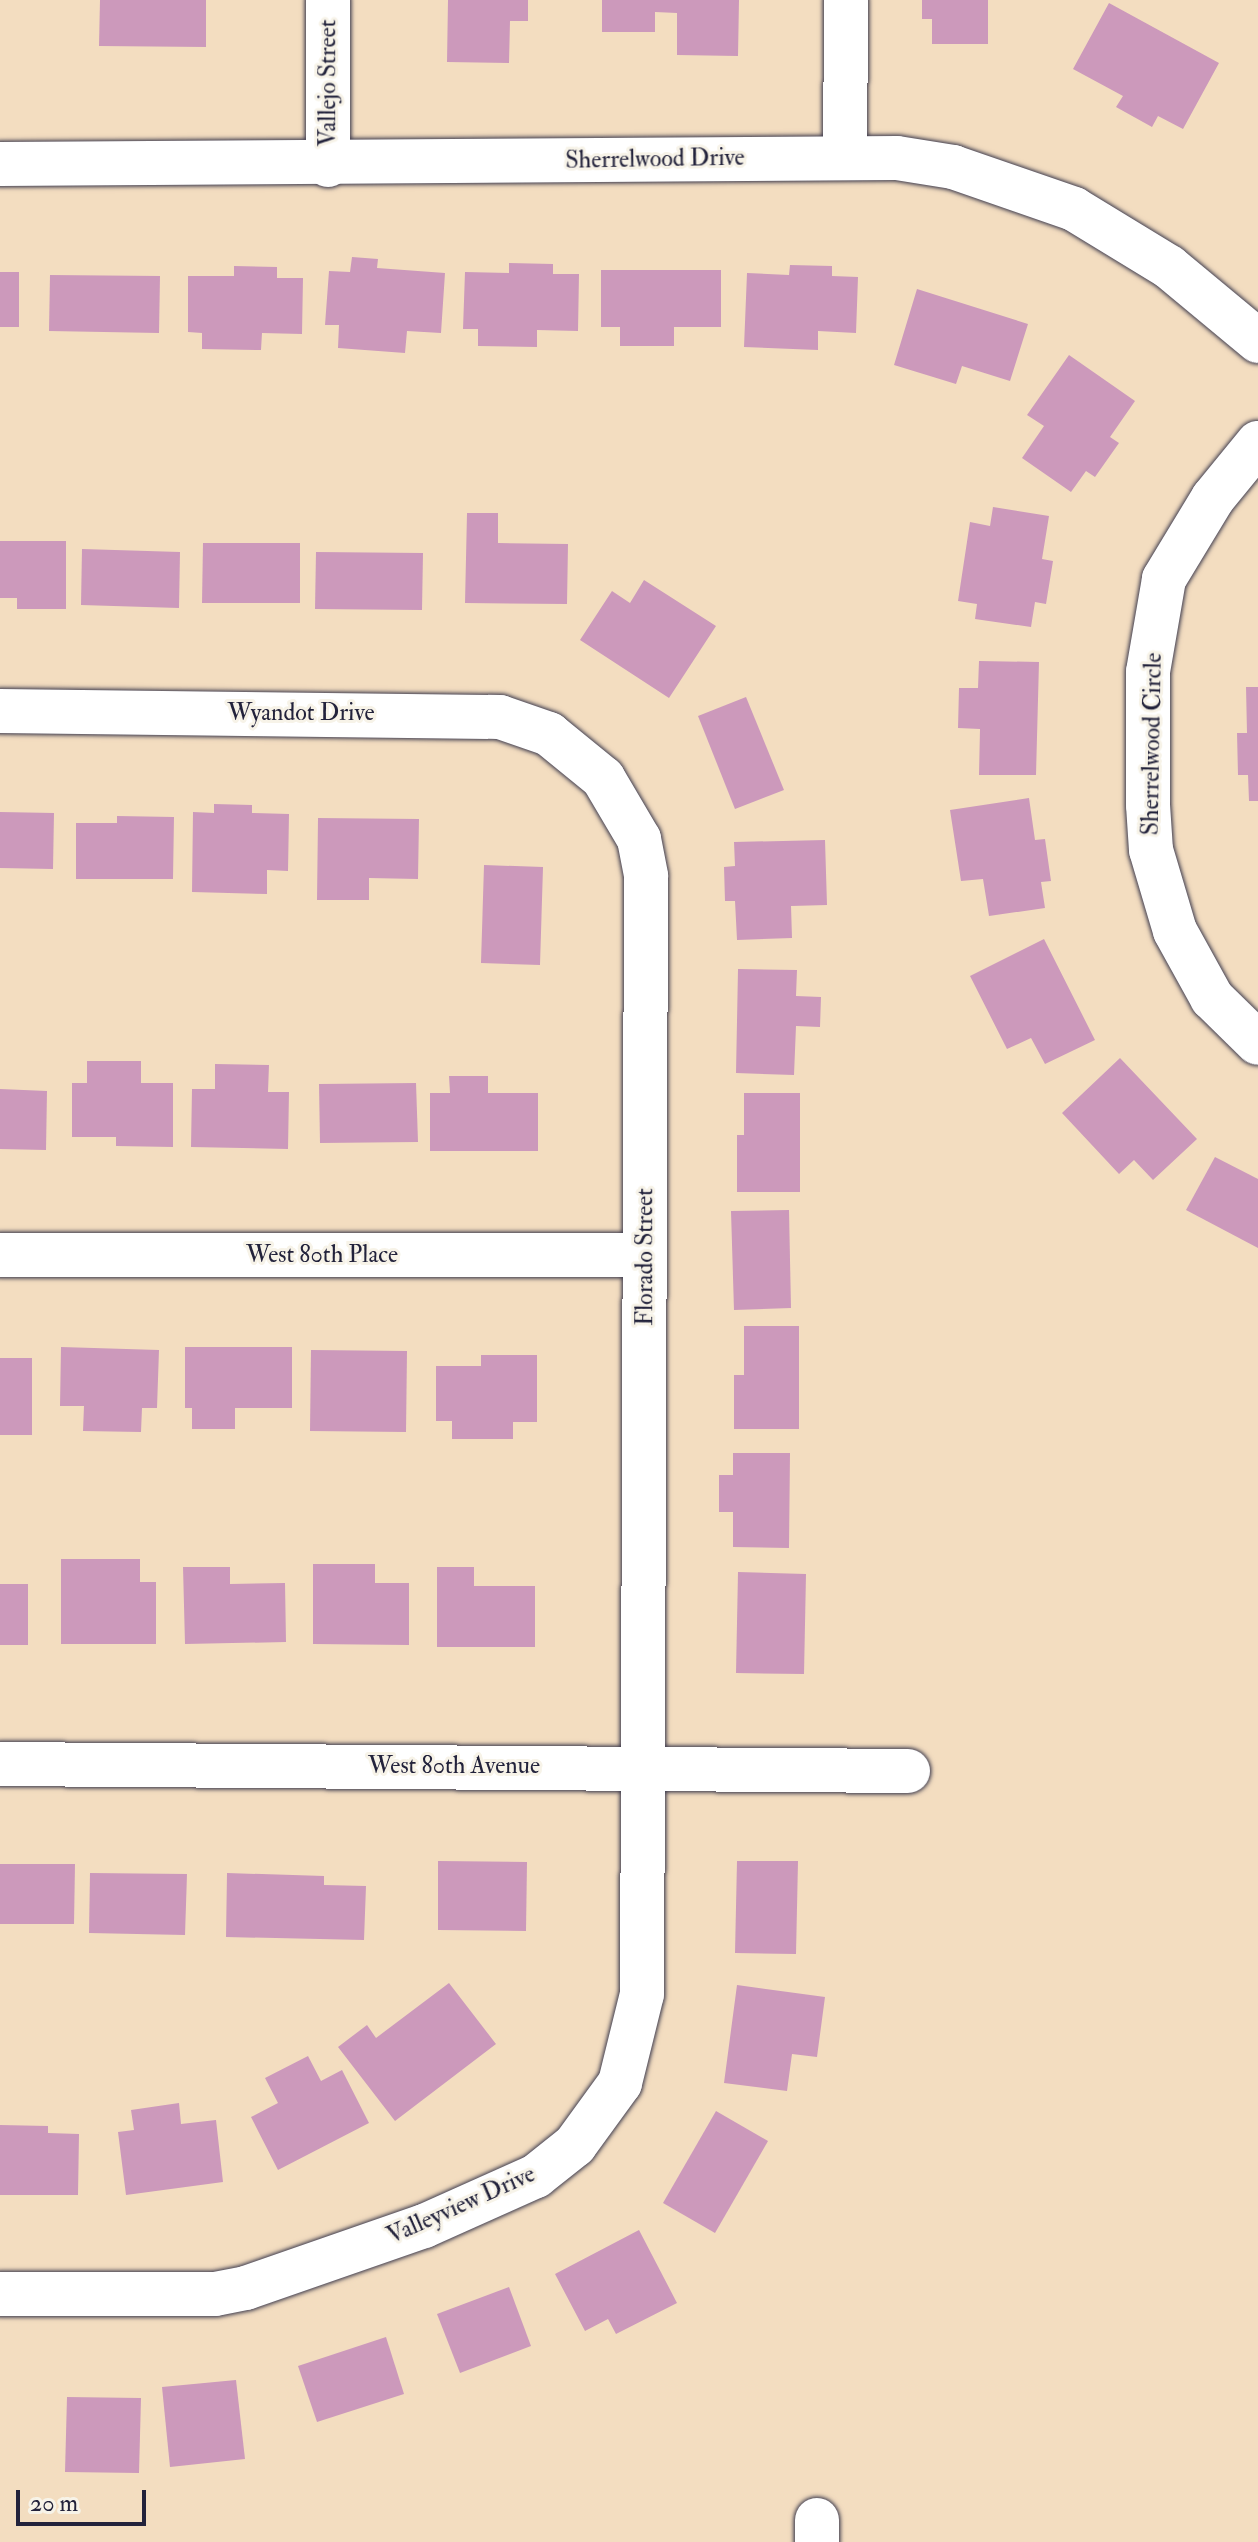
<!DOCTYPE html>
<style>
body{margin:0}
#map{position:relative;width:1258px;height:2542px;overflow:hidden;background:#f3ddc0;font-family:"IM FELL Double Pica",serif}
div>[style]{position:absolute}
.building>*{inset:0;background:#c9b}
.roads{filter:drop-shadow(0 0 2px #413e4f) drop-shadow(0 0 2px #413e4f)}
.minor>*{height:44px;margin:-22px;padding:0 22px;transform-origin:22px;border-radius:22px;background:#fff}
span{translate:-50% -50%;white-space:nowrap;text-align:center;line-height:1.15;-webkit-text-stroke:6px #f7f3e8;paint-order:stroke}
.street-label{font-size:24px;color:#22223b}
.scale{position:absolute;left:16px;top:2490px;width:130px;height:36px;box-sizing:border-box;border:4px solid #22223b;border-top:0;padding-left:10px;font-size:24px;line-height:28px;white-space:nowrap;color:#22223b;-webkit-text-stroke:6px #f7f3e8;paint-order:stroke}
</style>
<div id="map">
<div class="building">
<div style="clip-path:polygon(100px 0,206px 0,206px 47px,99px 46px)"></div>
<div style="clip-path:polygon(448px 0,528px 0,528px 21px,510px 21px,509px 63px,447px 62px)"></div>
<div style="clip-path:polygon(602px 0,739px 0,738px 56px,677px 55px,677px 13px,655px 12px,655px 32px,602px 32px)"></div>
<div style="clip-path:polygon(922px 0,988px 0,988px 44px,932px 44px,932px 19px,922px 19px)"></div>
<div style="clip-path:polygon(1109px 3px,1219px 63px,1183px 129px,1158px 116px,1152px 127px,1116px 107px,1123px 96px,1073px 69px)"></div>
<div style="clip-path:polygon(352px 257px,378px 259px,377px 268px,445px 273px,441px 333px,407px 331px,405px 353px,338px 348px,339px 325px,325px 325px,329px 271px,350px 272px)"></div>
<div style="clip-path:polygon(509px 263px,553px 264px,553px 274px,579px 274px,578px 331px,537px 330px,537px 347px,478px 346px,478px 329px,463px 329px,465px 272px,509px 273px)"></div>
<div style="clip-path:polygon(790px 265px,832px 266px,832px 276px,858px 277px,856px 333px,818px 331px,818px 350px,744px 347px,747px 273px,789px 275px)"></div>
<div style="clip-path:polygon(234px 266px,277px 267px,277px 278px,303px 278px,302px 334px,262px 333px,261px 350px,202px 349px,202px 333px,188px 332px,188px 276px,234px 276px)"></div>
<div style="clip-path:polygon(601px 270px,721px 270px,721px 327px,674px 327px,674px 346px,620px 346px,620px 327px,601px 327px)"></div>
<div style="clip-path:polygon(0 272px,19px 272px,19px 327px,0 327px)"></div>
<div style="clip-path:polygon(50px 275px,160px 276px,159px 333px,49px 331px)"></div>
<div style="clip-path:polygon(917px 289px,1028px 324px,1010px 381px,962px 366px,956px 384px,894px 365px)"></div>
<div style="clip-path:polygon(1069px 355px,1135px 401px,1110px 437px,1119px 443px,1095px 477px,1086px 471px,1071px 492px,1022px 458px,1044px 426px,1027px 415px)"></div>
<div style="clip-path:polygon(993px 507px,1049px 516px,1042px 559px,1053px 561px,1046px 604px,1035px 602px,1031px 627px,975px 619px,977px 604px,958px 601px,970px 522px,990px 526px)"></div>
<div style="clip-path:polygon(467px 513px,498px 513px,498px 543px,568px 544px,567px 604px,465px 603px)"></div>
<div style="clip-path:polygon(0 541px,66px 541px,66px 609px,17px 609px,17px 598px,0 598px)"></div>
<div style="clip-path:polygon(203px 543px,300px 543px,300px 603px,202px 603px)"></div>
<div style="clip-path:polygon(82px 549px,180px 552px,179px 608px,81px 605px)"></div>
<div style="clip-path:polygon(316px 552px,423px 553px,422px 610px,315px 609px)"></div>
<div style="clip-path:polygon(644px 580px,716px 626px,669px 698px,580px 640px,612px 591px,630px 603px)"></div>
<div style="clip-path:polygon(979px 661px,1039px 662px,1036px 775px,979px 775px,980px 729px,958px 728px,959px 688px,978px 688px)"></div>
<div style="clip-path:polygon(1246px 687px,1258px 687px,1258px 801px,1249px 801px,1248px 775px,1238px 775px,1237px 733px,1247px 733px)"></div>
<div style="clip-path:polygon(746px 697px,784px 790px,735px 809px,698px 716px)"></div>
<div style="clip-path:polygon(1029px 798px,1035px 840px,1045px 839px,1051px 881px,1041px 882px,1045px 908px,989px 916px,983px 879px,961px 881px,950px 810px)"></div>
<div style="clip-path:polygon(214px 804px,252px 805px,252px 813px,289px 814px,288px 871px,267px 870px,267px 894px,192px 892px,193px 812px,214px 813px)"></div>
<div style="clip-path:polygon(0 812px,54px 813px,53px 869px,0 868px)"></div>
<div style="clip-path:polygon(117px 816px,174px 817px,173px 879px,76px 879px,76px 823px,117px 823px)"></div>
<div style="clip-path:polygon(318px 818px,419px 819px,418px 879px,369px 878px,369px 900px,317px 900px)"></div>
<div style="clip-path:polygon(825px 840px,827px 905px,791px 906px,792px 938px,737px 940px,735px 901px,725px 901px,724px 867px,735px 866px,734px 842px)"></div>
<div style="clip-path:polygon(484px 865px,543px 867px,540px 965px,481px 963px)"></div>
<div style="clip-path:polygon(1044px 939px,1095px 1040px,1045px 1064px,1031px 1038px,1007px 1049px,970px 976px)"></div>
<div style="clip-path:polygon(738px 969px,797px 970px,796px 996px,821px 997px,820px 1027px,796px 1026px,794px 1075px,736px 1073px)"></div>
<div style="clip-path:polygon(1120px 1058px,1197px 1139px,1153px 1180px,1134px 1160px,1119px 1174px,1062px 1113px)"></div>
<div style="clip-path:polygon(87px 1061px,141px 1061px,141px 1083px,173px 1083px,173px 1147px,116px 1146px,116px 1137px,72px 1137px,72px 1083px,87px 1083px)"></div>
<div style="clip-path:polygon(215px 1064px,269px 1065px,268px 1092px,289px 1092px,288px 1149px,191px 1147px,192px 1089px,215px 1089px)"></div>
<div style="clip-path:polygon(449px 1076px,488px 1076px,488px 1093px,538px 1093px,538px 1151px,430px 1151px,430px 1093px,450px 1093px)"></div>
<div style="clip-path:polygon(416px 1083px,418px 1142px,320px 1143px,319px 1084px)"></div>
<div style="clip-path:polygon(0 1089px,47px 1091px,46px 1150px,0 1149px)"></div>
<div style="clip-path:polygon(744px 1093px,800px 1093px,800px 1192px,737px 1192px,737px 1135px,744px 1135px)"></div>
<div style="clip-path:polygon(1215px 1157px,1258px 1179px,1258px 1248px,1186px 1210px)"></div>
<div style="clip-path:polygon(789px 1210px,791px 1308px,734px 1310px,731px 1211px)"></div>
<div style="clip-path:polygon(744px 1326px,799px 1326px,799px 1429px,734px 1429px,734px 1375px,744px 1375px)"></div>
<div style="clip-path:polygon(61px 1347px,159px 1350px,157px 1408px,142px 1408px,141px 1432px,83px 1431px,84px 1406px,60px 1406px)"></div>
<div style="clip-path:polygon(185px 1347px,292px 1347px,292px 1408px,235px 1408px,235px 1429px,192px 1429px,192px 1408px,185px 1408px)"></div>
<div style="clip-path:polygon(311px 1350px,407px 1351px,406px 1432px,310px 1431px)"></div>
<div style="clip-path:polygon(481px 1355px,537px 1355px,537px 1422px,513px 1422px,513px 1439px,452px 1439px,452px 1421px,436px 1421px,436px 1366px,481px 1366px)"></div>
<div style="clip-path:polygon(0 1358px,32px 1358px,32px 1435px,0 1435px)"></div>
<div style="clip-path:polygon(733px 1453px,790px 1453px,789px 1548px,733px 1547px,733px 1512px,719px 1512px,719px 1475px,733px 1475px)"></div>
<div style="clip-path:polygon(61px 1559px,140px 1559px,140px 1582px,156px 1582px,156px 1644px,61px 1644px)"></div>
<div style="clip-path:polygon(313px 1564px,375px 1564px,375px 1583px,409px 1583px,409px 1645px,313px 1644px)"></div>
<div style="clip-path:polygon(183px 1567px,230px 1567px,230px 1584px,285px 1583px,286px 1642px,185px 1644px)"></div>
<div style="clip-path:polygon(437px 1567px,474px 1567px,474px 1586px,535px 1586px,535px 1647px,437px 1647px)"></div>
<div style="clip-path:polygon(738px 1572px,806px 1574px,804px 1674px,736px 1673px)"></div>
<div style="clip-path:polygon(0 1584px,28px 1584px,28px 1645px,0 1645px)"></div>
<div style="clip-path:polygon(438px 1861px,527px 1862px,526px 1931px,438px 1930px)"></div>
<div style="clip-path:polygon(737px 1861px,798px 1861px,796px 1954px,735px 1953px)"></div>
<div style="clip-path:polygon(0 1864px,75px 1864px,74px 1924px,0 1924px)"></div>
<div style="clip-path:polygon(90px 1873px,187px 1874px,185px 1935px,89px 1933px)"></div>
<div style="clip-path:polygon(227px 1873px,324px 1876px,324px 1885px,366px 1886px,364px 1940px,226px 1937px)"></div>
<div style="clip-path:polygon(449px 1983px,496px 2044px,395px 2121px,338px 2047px,367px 2025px,376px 2038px)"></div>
<div style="clip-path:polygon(737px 1985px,825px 1997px,817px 2057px,792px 2054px,787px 2091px,724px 2083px)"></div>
<div style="clip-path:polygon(308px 2056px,321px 2081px,342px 2070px,369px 2123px,278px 2170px,251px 2117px,278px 2103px,265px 2078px)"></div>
<div style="clip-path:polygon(179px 2103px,181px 2124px,216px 2120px,223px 2182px,126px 2195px,118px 2132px,134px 2130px,131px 2110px)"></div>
<div style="clip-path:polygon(716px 2111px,768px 2141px,715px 2233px,663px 2203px)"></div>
<div style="clip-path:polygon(0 2125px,48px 2126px,48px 2133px,79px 2134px,78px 2195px,0 2195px)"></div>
<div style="clip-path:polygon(639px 2230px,677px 2303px,616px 2334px,608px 2319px,585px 2331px,555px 2274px)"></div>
<div style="clip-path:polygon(509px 2287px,531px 2346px,460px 2373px,437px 2314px)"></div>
<div style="clip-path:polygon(386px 2337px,404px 2394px,317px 2422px,298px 2366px)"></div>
<div style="clip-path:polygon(236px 2380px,245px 2459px,170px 2467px,162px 2387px)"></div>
<div style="clip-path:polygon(67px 2397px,141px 2398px,139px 2473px,65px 2472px)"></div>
</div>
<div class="roads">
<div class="minor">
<div style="left:328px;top:0;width:165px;rotate:90deg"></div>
<div style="left:845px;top:156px;width:156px;rotate:-89.6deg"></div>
<div style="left:0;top:164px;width:897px;rotate:-0.38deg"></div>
<div style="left:897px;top:158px;width:57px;rotate:9.1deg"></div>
<div style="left:953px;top:167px;width:128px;rotate:19.1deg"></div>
<div style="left:1074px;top:209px;width:111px;rotate:31.4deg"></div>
<div style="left:1169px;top:267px;width:116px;rotate:39.7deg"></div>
<div style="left:1258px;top:443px;width:71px;rotate:129.3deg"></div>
<div style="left:1213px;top:498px;width:95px;rotate:121.2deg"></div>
<div style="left:1164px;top:579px;width:94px;rotate:99.8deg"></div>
<div style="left:1148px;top:672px;width:133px;rotate:90deg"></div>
<div style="left:1148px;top:805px;width:45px;rotate:86.2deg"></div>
<div style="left:1151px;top:850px;width:84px;rotate:73.5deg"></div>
<div style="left:1175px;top:931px;width:77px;rotate:61.1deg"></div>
<div style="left:1212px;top:998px;width:64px;rotate:44.4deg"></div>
<div style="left:0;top:711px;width:500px;rotate:0.69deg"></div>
<div style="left:500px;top:717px;width:52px;rotate:19.1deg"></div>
<div style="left:549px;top:734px;width:70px;rotate:39.2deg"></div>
<div style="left:603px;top:778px;width:71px;rotate:59.5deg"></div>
<div style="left:639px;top:839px;width:38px;rotate:79deg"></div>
<div style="left:646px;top:876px;width:1118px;rotate:90.2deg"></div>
<div style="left:642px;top:1994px;width:92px;rotate:103.9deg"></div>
<div style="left:620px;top:2083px;width:77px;rotate:126deg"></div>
<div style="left:575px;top:2145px;width:50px;rotate:141.5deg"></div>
<div style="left:536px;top:2176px;width:123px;rotate:155.9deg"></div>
<div style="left:424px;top:2226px;width:188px;rotate:160.8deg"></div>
<div style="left:246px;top:2288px;width:32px;rotate:169deg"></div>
<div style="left:215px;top:2294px;width:215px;rotate:180deg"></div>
<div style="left:0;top:1255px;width:645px"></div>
<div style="left:0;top:1764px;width:908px;rotate:0.44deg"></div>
<div style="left:817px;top:2542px;width:22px;rotate:-90deg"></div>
</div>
</div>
<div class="street-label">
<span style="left:328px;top:83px;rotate:-90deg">Vallejo Street</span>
<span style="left:655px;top:159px;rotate:-1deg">Sherrelwood Drive</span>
<span style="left:301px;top:713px">Wyandot Drive</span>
<span style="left:1152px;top:744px;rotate:-89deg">Sherrelwood Circle</span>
<span style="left:322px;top:1255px">West 80th Place</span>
<span style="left:645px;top:1257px;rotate:-90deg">Florado Street</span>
<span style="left:454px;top:1766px">West 80th Avenue</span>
<span style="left:461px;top:2205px;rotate:-24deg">Valleyview Drive</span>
</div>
<div class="scale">20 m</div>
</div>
